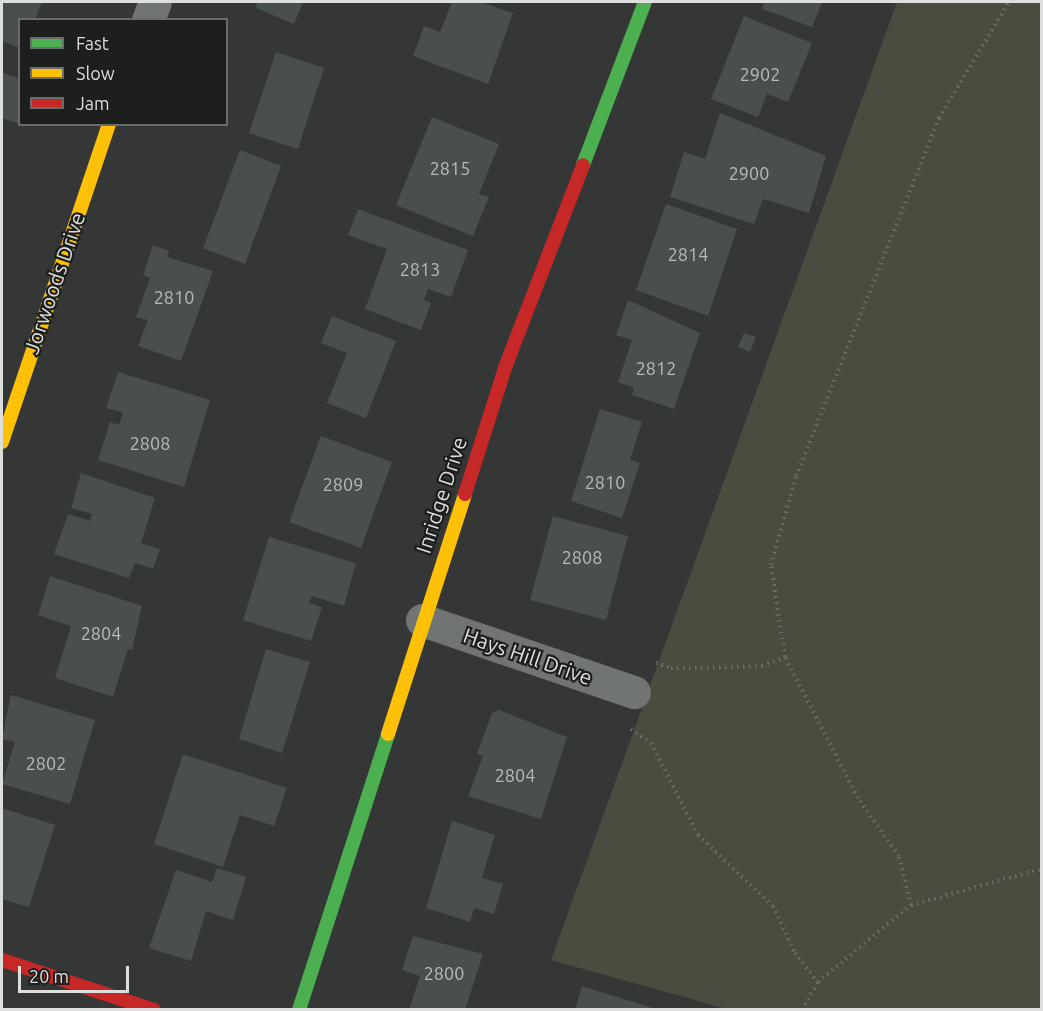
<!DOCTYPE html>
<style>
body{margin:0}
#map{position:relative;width:1043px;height:1011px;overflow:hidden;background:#353736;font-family:Ubuntu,sans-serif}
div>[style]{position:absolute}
.green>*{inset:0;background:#484d40}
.building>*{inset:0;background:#484f4e}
.path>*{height:4px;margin-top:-2px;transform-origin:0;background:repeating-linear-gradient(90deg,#6a6d6b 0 1.5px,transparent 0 6px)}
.street>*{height:33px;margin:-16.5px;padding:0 16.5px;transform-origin:16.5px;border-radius:16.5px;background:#707472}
.fast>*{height:14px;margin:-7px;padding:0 7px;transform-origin:7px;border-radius:7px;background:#4caf50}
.slow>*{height:14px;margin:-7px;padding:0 7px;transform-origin:7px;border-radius:7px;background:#ffc107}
.jam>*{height:14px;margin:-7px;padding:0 7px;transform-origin:7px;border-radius:7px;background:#c62828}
span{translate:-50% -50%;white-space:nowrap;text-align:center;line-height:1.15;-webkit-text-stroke:4.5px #1d1f1e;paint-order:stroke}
.number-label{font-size:18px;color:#b8bbba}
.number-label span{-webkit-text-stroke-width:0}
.street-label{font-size:21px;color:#dddfde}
.frame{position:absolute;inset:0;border:3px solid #dddfde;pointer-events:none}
.legend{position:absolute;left:18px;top:18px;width:210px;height:108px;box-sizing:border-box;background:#1d1f1e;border:2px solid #6a6c6b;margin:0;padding:8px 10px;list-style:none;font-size:18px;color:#dddfde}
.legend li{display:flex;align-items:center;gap:12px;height:30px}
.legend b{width:30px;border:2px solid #6a6c6b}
.scale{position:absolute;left:18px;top:966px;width:111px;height:27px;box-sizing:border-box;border:3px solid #dddfde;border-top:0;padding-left:8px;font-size:18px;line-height:21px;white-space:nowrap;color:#dddfde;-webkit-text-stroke:4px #1d1f1e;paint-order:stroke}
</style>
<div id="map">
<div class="green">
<div style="clip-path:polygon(897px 2px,1041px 2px,1041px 1009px,727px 1009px,551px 960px)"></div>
</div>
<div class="building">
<div style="clip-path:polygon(2px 2px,42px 2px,35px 20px,20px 20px,20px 48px,2px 41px)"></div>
<div style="clip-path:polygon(257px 2px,303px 2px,294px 24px,256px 8px)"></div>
<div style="clip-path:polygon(452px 2px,481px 2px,513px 13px,488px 84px,413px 56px,424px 26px,440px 32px)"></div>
<div style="clip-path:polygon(765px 2px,822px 2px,812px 27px,762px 9px)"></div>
<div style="clip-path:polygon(744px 16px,812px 43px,788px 102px,767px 94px,758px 117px,711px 99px)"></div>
<div style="clip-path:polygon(276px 52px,324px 68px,298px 149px,249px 133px)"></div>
<div style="clip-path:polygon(2px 72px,20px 79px,20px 124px,2px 118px)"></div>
<div style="clip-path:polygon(720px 113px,826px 156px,809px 213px,763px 199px,754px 224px,670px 197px,684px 152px,705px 159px)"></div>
<div style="clip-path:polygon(432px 117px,499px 144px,479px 194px,489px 197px,473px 236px,396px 205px)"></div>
<div style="clip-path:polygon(240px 150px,281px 166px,245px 264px,203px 248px)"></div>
<div style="clip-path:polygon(666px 204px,737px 229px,708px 316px,636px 290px)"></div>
<div style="clip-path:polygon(358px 209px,468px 250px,451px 297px,428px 289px,424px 300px,431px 303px,421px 330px,365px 309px,387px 249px,348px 235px)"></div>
<div style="clip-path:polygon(153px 245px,169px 251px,167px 257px,213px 271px,181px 361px,138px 346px,148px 320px,136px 317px,150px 278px,143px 275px)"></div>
<div style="clip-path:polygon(628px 300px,700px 333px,674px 409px,632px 395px,634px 388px,618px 382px,632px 340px,616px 335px)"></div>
<div style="clip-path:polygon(332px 316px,396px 341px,366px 418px,327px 403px,347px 353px,321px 343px)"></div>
<div style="clip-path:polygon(744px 333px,756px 337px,750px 352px,738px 347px)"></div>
<div style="clip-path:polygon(118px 372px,210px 400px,184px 487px,98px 460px,110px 422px,119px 425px,123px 412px,106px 408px)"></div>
<div style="clip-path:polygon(600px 409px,642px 422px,630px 460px,640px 463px,622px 518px,571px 501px)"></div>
<div style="clip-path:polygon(321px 436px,392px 462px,361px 548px,289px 522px)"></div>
<div style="clip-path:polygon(81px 473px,155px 498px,141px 543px,160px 549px,153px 569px,135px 563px,129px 578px,54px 554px,68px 514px,90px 521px,92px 514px,71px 508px)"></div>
<div style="clip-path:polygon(553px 516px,628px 536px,606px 620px,530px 600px)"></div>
<div style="clip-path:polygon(269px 537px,356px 563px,344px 606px,312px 596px,309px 603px,322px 607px,311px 641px,243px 620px)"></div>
<div style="clip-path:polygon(50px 576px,142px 606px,132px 650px,128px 649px,113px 697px,55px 678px,71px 626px,38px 615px)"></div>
<div style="clip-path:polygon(266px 649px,310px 662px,282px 753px,239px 739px)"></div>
<div style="clip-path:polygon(11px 695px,95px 720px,70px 804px,2px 784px,15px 742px,2px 739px)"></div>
<div style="clip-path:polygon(499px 710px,567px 737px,541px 819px,468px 796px,483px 756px,477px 753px,492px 713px)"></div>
<div style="clip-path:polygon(183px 754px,287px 788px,274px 826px,240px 815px,223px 867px,154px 844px)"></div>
<div style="clip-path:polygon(2px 808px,55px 825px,29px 907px,2px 899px)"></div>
<div style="clip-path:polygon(452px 821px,495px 835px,482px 878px,503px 884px,494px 914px,474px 908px,470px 922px,426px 908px)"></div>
<div style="clip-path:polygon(217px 868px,246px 877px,233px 920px,206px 911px,191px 961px,149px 948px,176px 870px,212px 882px)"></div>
<div style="clip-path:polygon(413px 936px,483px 954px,465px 1010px,409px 1010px,420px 976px,402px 970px)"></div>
<div style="clip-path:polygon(582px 986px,656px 1009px,656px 1010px,575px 1010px)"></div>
</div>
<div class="path">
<div style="left:656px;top:663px;width:16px;rotate:18deg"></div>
<div style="left:671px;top:668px;width:91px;rotate:-1.3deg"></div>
<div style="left:762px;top:666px;width:25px;rotate:-21deg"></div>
<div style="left:631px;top:729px;width:24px;rotate:35deg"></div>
<div style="left:651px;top:743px;width:103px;rotate:62.9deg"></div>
<div style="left:698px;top:835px;width:103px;rotate:43.4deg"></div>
<div style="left:773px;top:906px;width:52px;rotate:64.9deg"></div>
<div style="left:795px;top:953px;width:37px;rotate:52deg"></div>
<div style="left:911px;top:905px;width:136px;rotate:-15.4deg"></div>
<div style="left:802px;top:1010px;width:32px;rotate:-60deg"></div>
<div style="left:818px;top:982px;width:121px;rotate:-39.6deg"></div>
<div style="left:911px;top:905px;width:50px;rotate:-103.8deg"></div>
<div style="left:899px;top:856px;width:71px;rotate:-125.3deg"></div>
<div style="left:858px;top:798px;width:159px;rotate:-117.4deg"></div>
<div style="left:785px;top:657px;width:93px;rotate:-98.7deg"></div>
<div style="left:771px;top:565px;width:92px;rotate:-74.3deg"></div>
<div style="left:796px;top:476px;width:386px;rotate:-68.2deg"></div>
<div style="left:939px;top:118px;width:135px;rotate:-58.9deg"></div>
</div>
<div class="street">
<div style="left:148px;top:20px;width:19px;rotate:-69deg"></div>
<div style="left:422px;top:620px;width:224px;rotate:18.8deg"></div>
</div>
<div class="fast">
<div style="left:583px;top:165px;width:174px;rotate:-69.2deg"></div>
<div style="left:299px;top:1010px;width:290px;rotate:-72.1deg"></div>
</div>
<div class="slow">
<div style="left:2px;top:442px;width:336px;rotate:-71.4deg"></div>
<div style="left:388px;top:734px;width:252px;rotate:-72.2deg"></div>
</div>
<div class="jam">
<div style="left:465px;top:494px;width:135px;rotate:-72.4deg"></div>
<div style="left:506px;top:365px;width:214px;rotate:-68.9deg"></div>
<div style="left:2px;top:960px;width:160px;rotate:18.2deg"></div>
</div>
<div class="number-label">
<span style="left:760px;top:74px">2902</span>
<span style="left:450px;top:168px">2815</span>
<span style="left:749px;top:173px">2900</span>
<span style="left:688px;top:254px">2814</span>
<span style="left:420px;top:269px">2813</span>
<span style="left:174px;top:297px">2810</span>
<span style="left:656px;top:368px">2812</span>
<span style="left:150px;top:443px">2808</span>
<span style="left:605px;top:482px">2810</span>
<span style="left:343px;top:484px">2809</span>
<span style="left:582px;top:557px">2808</span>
<span style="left:101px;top:633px">2804</span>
<span style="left:46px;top:763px">2802</span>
<span style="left:515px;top:775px">2804</span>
<span style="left:444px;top:973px">2800</span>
</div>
<div class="street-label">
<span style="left:54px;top:283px;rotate:-71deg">Jorwoods Drive</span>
<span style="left:441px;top:495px;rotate:-72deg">Inridge Drive</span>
<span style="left:528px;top:656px;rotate:19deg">Hays Hill Drive</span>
</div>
<div class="frame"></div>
<ul class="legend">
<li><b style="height:8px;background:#4caf50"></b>Fast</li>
<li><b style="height:8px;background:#ffc107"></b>Slow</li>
<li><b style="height:8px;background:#c62828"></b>Jam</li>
</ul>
<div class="scale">20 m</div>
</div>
